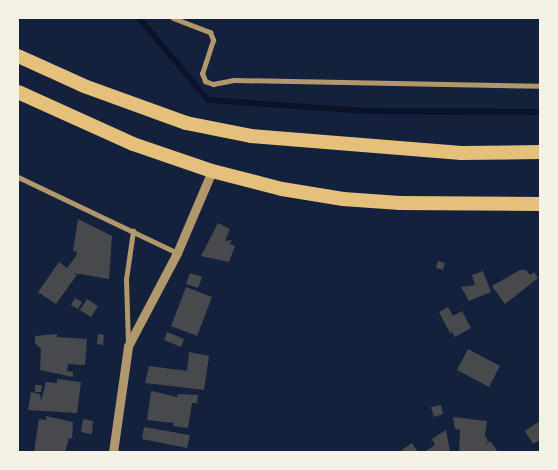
<!DOCTYPE html>
<style>
body{margin:0}
#map{position:relative;width:558px;height:470px;overflow:hidden;background:#14213d;font-family:Quicksand,sans-serif}
div>[style]{position:absolute}
.stream>*{height:6px;margin:-3px;padding:0 3px;transform-origin:3px;border-radius:3px;background:#0b132b}
.building>*{inset:0;background:#48494c}
.minor>*{height:5px;margin:-2.5px;padding:0 2.5px;transform-origin:2.5px;border-radius:2.5px;background:#b1986c}
.tertiary>*{height:9px;margin:-4.5px;padding:0 4.5px;transform-origin:4.5px;border-radius:4.5px;background:#b1986c}
.trunk>*{height:14px;margin:-7px;padding:0 7px;transform-origin:7px;border-radius:7px;background:#e5c07b}
span{translate:-50% -50%;white-space:nowrap;text-align:center;line-height:1.15;-webkit-text-stroke:5px #f6f1e7;paint-order:stroke}
.frame{position:absolute;inset:0;border:19px solid #f6f1e7;pointer-events:none}
</style>
<div id="map">
<div class="stream">
<div style="left:139px;top:18px;width:107px;rotate:49.9deg"></div>
<div style="left:208px;top:100px;width:159px;rotate:4deg"></div>
<div style="left:367px;top:111px;width:173px;rotate:0.3deg"></div>
</div>
<div class="building">
<div style="clip-path:polygon(78px 219px,112px 236px,109px 279px,73px 273px,77px 275px,56px 304px,38px 292px,59px 262px,67px 268px,76px 256px,77px 252px,73px 251px)"></div>
<div style="clip-path:polygon(218px 223px,230px 229px,225px 241px,232px 240px,230px 244px,235px 246px,229px 262px,201px 256px)"></div>
<div style="clip-path:polygon(438px 261px,445px 263px,443px 270px,436px 268px)"></div>
<div style="clip-path:polygon(520px 270px,526px 270px,530px 275px,534px 272px,538px 278px,505px 304px,492px 286px)"></div>
<div style="clip-path:polygon(483px 271px,491px 292px,469px 301px,461px 287px,475px 285px,472px 275px)"></div>
<div style="clip-path:polygon(190px 273px,202px 277px,198px 288px,186px 284px)"></div>
<div style="clip-path:polygon(186px 287px,212px 297px,197px 336px,171px 326px)"></div>
<div style="clip-path:polygon(75px 298px,82px 302px,78px 309px,71px 305px)"></div>
<div style="clip-path:polygon(87px 299px,98px 306px,91px 317px,80px 310px)"></div>
<div style="clip-path:polygon(448px 307px,453px 316px,462px 311px,471px 328px,455px 337px,452px 332px,450px 333px,439px 312px)"></div>
<div style="clip-path:polygon(167px 332px,184px 339px,181px 347px,164px 340px)"></div>
<div style="clip-path:polygon(57px 334px,57px 337px,87px 339px,85px 365px,68px 364px,67px 371px,73px 372px,73px 377px,40px 370px,41px 349px,35px 343px,35px 336px)"></div>
<div style="clip-path:polygon(98px 334px,104px 335px,103px 345px,97px 344px)"></div>
<div style="clip-path:polygon(468px 349px,500px 366px,489px 387px,457px 370px)"></div>
<div style="clip-path:polygon(189px 352px,209px 356px,204px 390px,145px 383px,149px 366px,187px 371px)"></div>
<div style="clip-path:polygon(57px 379px,81px 382px,77px 413px,28px 410px,31px 392px,40px 394px,41px 401px,46px 382px,57px 383px)"></div>
<div style="clip-path:polygon(35px 385px,42px 385px,41px 392px,35px 392px)"></div>
<div style="clip-path:polygon(151px 391px,177px 397px,178px 394px,198px 395px,197px 403px,192px 403px,188px 428px,173px 426px,174px 423px,147px 420px)"></div>
<div style="clip-path:polygon(441px 405px,443px 414px,434px 417px,431px 407px)"></div>
<div style="clip-path:polygon(46px 416px,73px 422px,72px 439px,69px 438px,65px 452px,34px 452px,39px 419px,46px 420px)"></div>
<div style="clip-path:polygon(453px 417px,487px 421px,485px 436px,488px 441px,484px 445px,490px 441px,498px 452px,459px 452px,460px 430px,455px 429px)"></div>
<div style="clip-path:polygon(83px 419px,93px 421px,92px 434px,81px 432px)"></div>
<div style="clip-path:polygon(540px 421px,540px 440px,533px 444px,525px 431px)"></div>
<div style="clip-path:polygon(144px 427px,190px 435px,187px 448px,142px 439px)"></div>
<div style="clip-path:polygon(446px 430px,450px 452px,424px 452px,435px 445px,432px 439px)"></div>
<div style="clip-path:polygon(412px 443px,418px 452px,404px 452px,402px 450px)"></div>
</div>
<div class="minor">
<div style="left:173px;top:18px;width:40px;rotate:21deg"></div>
<div style="left:210px;top:32px;width:9px;rotate:69deg"></div>
<div style="left:213px;top:40px;width:35px;rotate:108deg"></div>
<div style="left:202px;top:73px;width:9px;rotate:69deg"></div>
<div style="left:205px;top:81px;width:9px;rotate:21deg"></div>
<div style="left:213px;top:84px;width:21px;rotate:-11deg"></div>
<div style="left:234px;top:80px;width:306px;rotate:1.1deg"></div>
<div style="left:18px;top:177px;width:176px;rotate:25.5deg"></div>
<div style="left:128px;top:343px;width:64px;rotate:-91.8deg"></div>
<div style="left:126px;top:279px;width:49px;rotate:-81.7deg"></div>
</div>
<div class="tertiary">
<div style="left:113px;top:452px;width:107px;rotate:-81.9deg"></div>
<div style="left:128px;top:346px;width:105px;rotate:-62.2deg"></div>
<div style="left:177px;top:253px;width:89px;rotate:-66.9deg"></div>
</div>
<div class="trunk">
<div style="left:18px;top:56px;width:72px;rotate:24.4deg"></div>
<div style="left:84px;top:86px;width:109px;rotate:19.9deg"></div>
<div style="left:186px;top:123px;width:66px;rotate:11.3deg"></div>
<div style="left:251px;top:136px;width:211px;rotate:4.6deg"></div>
<div style="left:461px;top:153px;width:79px;rotate:-0.7deg"></div>
<div style="left:18px;top:92px;width:126px;rotate:24.3deg"></div>
<div style="left:133px;top:144px;width:83px;rotate:18.9deg"></div>
<div style="left:212px;top:171px;width:72px;rotate:14.4deg"></div>
<div style="left:282px;top:189px;width:62px;rotate:9.3deg"></div>
<div style="left:343px;top:199px;width:57px;rotate:4deg"></div>
<div style="left:400px;top:203px;width:140px;rotate:0.4deg"></div>
</div>
<div class="frame"></div>
</div>
